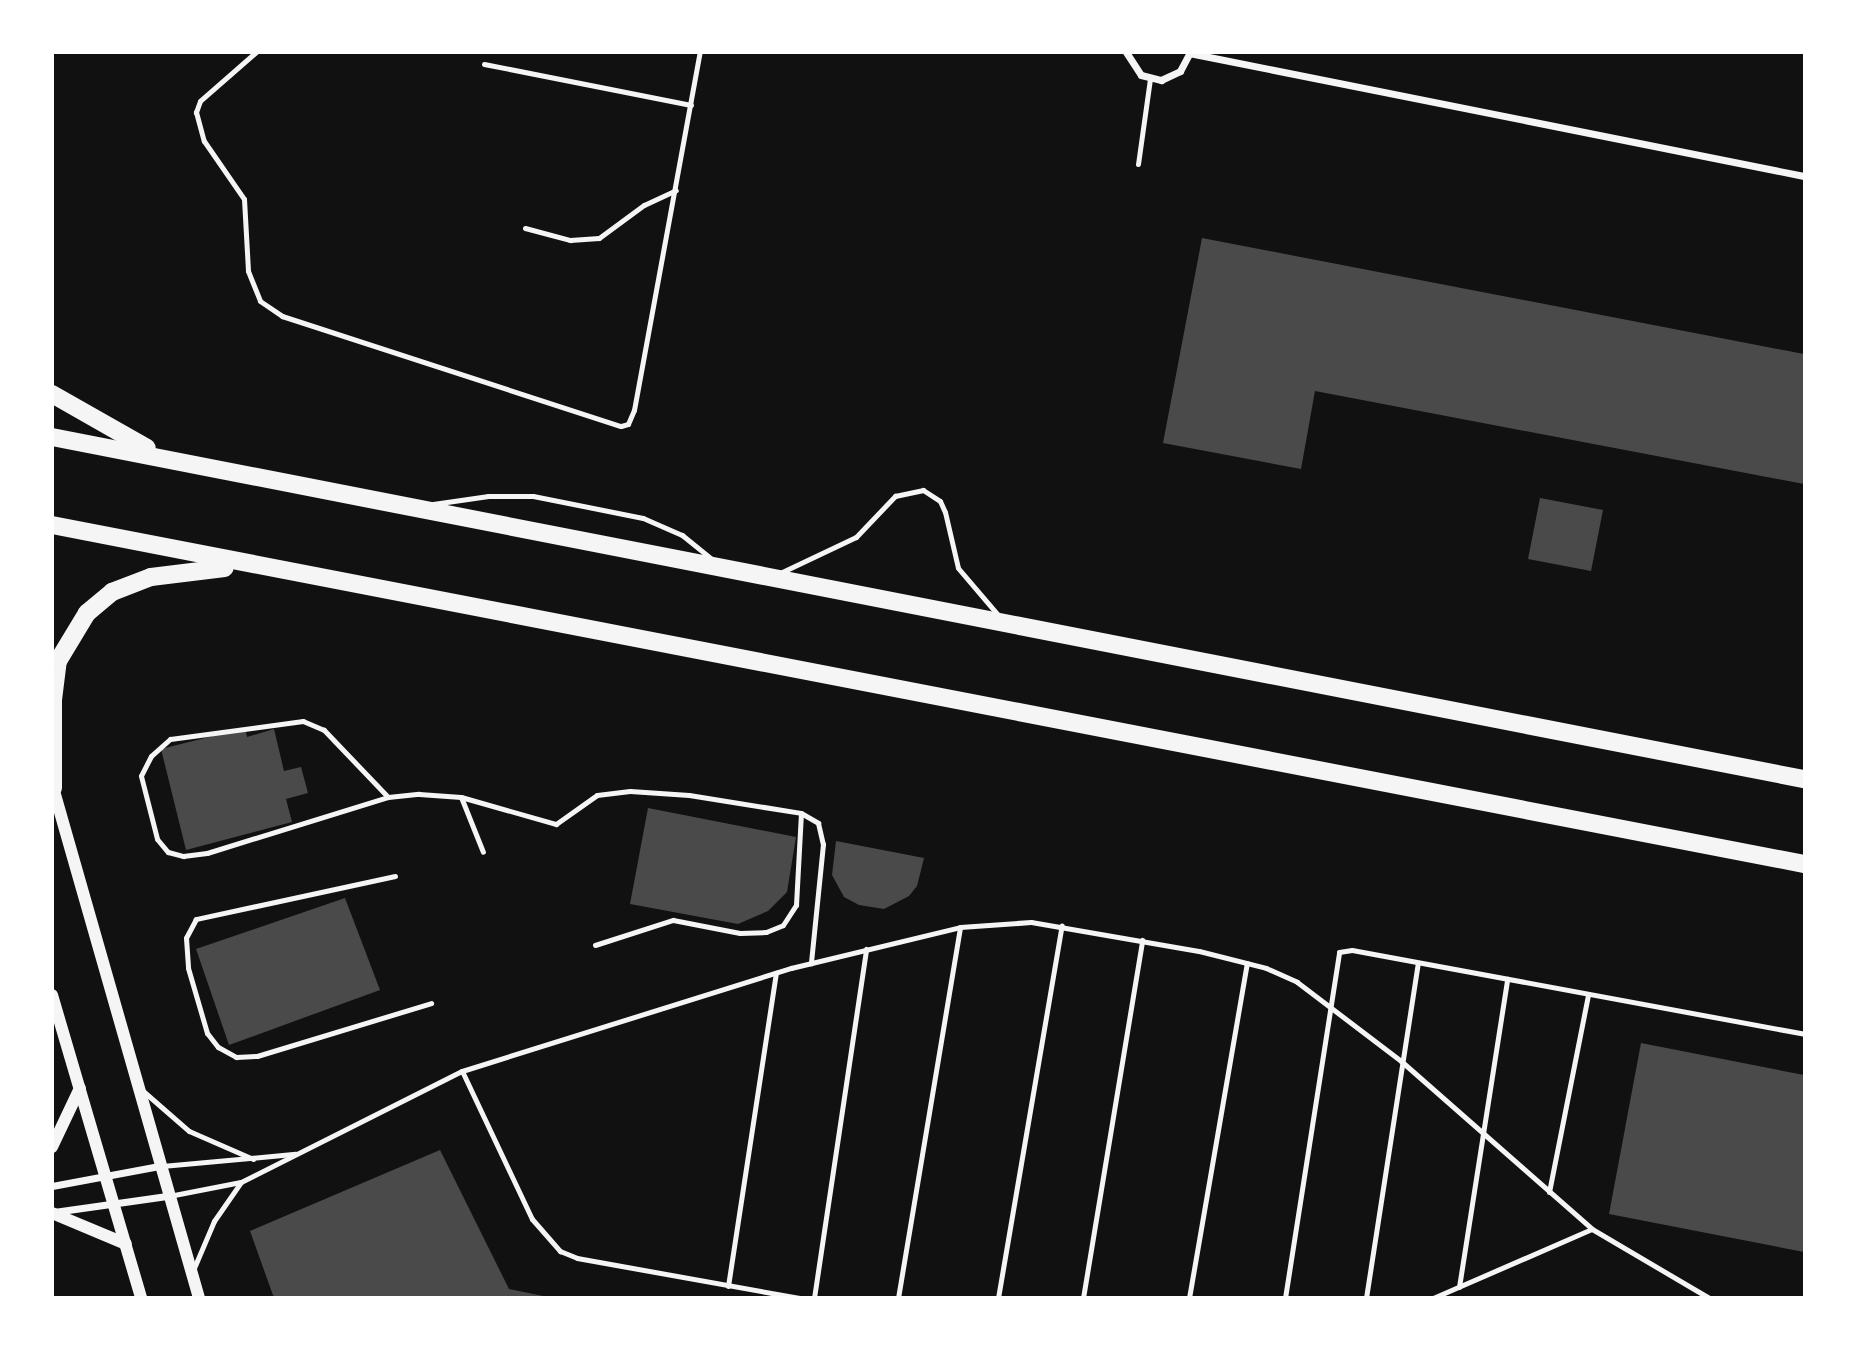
<!DOCTYPE html>
<style>
body{margin:0}
#map{position:relative;width:1857px;height:1350px;overflow:hidden;background:#111;font-family:"Noto Sans",sans-serif}
div>[style]{position:absolute}
.building>*{inset:0;background:#4a4a4a}
.service>*{height:5px;margin:-2.5px;padding:0 2.5px;transform-origin:2.5px;border-radius:2.5px;background:#f5f5f5}
.minor>*{height:7px;margin:-3.5px;padding:0 3.5px;transform-origin:3.5px;border-radius:3.5px;background:#f5f5f5}
.tertiary>*{height:12px;margin:-6px;padding:0 6px;transform-origin:6px;border-radius:6px;background:#f5f5f5}
.primary>*{height:18px;margin:-9px;padding:0 9px;transform-origin:9px;border-radius:9px;background:#f5f5f5}
span{translate:-50% -50%;white-space:nowrap;text-align:center;line-height:1.15;-webkit-text-stroke:5px #fff;paint-order:stroke}
.frame{position:absolute;inset:0;border:54px solid #fff;pointer-events:none}
</style>
<div id="map">
<div class="building">
<div style="clip-path:polygon(1202px 238px,1804px 354px,1804px 484px,1315px 391px,1301px 469px,1163px 443px)"></div>
<div style="clip-path:polygon(1540px 498px,1603px 510px,1591px 571px,1528px 559px)"></div>
<div style="clip-path:polygon(245px 728px,247px 737px,274px 729px,284px 771px,301px 767px,308px 793px,286px 799px,292px 822px,186px 850px,161px 749px)"></div>
<div style="clip-path:polygon(648px 808px,796px 837px,787px 892px,768px 911px,738px 924px,630px 904px)"></div>
<div style="clip-path:polygon(836px 841px,924px 858px,917px 886px,909px 896px,884px 909px,859px 905px,844px 897px,832px 875px)"></div>
<div style="clip-path:polygon(345px 898px,380px 990px,229px 1045px,196px 949px)"></div>
<div style="clip-path:polygon(1641px 1043px,1804px 1075px,1804px 1252px,1609px 1214px)"></div>
<div style="clip-path:polygon(440px 1150px,509px 1289px,553px 1298px,274px 1298px,250px 1231px)"></div>
</div>
<div class="service">
<div style="left:256px;top:52px;width:74px;rotate:138.8deg"></div>
<div style="left:200px;top:101px;width:12px;rotate:110deg"></div>
<div style="left:196px;top:112px;width:30px;rotate:75deg"></div>
<div style="left:204px;top:141px;width:70px;rotate:55.4deg"></div>
<div style="left:244px;top:199px;width:72px;rotate:86.8deg"></div>
<div style="left:248px;top:271px;width:32px;rotate:68deg"></div>
<div style="left:260px;top:301px;width:27px;rotate:34deg"></div>
<div style="left:282px;top:316px;width:356px;rotate:18deg"></div>
<div style="left:621px;top:426px;width:7px;rotate:-16deg"></div>
<div style="left:628px;top:424px;width:15px;rotate:-67deg"></div>
<div style="left:634px;top:410px;width:364px;rotate:-79.6deg"></div>
<div style="left:484px;top:64px;width:211px;rotate:11.2deg"></div>
<div style="left:1138px;top:164px;width:86px;rotate:-82deg"></div>
<div style="left:525px;top:228px;width:47px;rotate:14.9deg"></div>
<div style="left:570px;top:240px;width:29px;rotate:-4deg"></div>
<div style="left:599px;top:238px;width:56px;rotate:-36.3deg"></div>
<div style="left:644px;top:205px;width:35px;rotate:-25deg"></div>
<div style="left:433px;top:504px;width:56px;rotate:-8.3deg"></div>
<div style="left:488px;top:496px;width:45px"></div>
<div style="left:533px;top:496px;width:112px;rotate:11.3deg"></div>
<div style="left:643px;top:518px;width:43px;rotate:23.6deg"></div>
<div style="left:682px;top:535px;width:40px;rotate:39deg"></div>
<div style="left:780px;top:573px;width:84px;rotate:-25.3deg"></div>
<div style="left:856px;top:537px;width:57px;rotate:-46.4deg"></div>
<div style="left:895px;top:496px;width:29px;rotate:-12deg"></div>
<div style="left:923px;top:490px;width:20px;rotate:33deg"></div>
<div style="left:940px;top:501px;width:12px;rotate:66deg"></div>
<div style="left:945px;top:512px;width:57px;rotate:76.9deg"></div>
<div style="left:958px;top:568px;width:62px;rotate:49.6deg"></div>
<div style="left:388px;top:797px;width:93px;rotate:-133.7deg"></div>
<div style="left:324px;top:730px;width:23px;rotate:-157deg"></div>
<div style="left:303px;top:721px;width:134px;rotate:172.3deg"></div>
<div style="left:170px;top:739px;width:25px;rotate:138deg"></div>
<div style="left:151px;top:756px;width:22px;rotate:117deg"></div>
<div style="left:141px;top:776px;width:65px;rotate:75.7deg"></div>
<div style="left:157px;top:839px;width:17px;rotate:50deg"></div>
<div style="left:168px;top:852px;width:16px;rotate:15deg"></div>
<div style="left:183px;top:856px;width:24px;rotate:-7deg"></div>
<div style="left:207px;top:853px;width:189px;rotate:-17.2deg"></div>
<div style="left:388px;top:797px;width:31px;rotate:-6deg"></div>
<div style="left:419px;top:794px;width:42px;rotate:4.1deg"></div>
<div style="left:461px;top:797px;width:99px;rotate:15.9deg"></div>
<div style="left:556px;top:824px;width:50px;rotate:-35.3deg"></div>
<div style="left:597px;top:795px;width:33px;rotate:-7deg"></div>
<div style="left:630px;top:791px;width:59px;rotate:3.9deg"></div>
<div style="left:689px;top:795px;width:113px;rotate:9.1deg"></div>
<div style="left:801px;top:813px;width:20px;rotate:30deg"></div>
<div style="left:818px;top:823px;width:22px;rotate:77deg"></div>
<div style="left:823px;top:844px;width:120px;rotate:95.8deg"></div>
<div style="left:461px;top:797px;width:59px;rotate:68.2deg"></div>
<div style="left:395px;top:876px;width:204px;rotate:167.8deg"></div>
<div style="left:196px;top:919px;width:21px;rotate:118deg"></div>
<div style="left:186px;top:938px;width:30px;rotate:86deg"></div>
<div style="left:188px;top:968px;width:68px;rotate:73.7deg"></div>
<div style="left:207px;top:1033px;width:18px;rotate:52deg"></div>
<div style="left:218px;top:1047px;width:21px;rotate:29deg"></div>
<div style="left:236px;top:1057px;width:21px;rotate:-3deg"></div>
<div style="left:257px;top:1056px;width:182px;rotate:-16.9deg"></div>
<div style="left:595px;top:945px;width:82px;rotate:-17.8deg"></div>
<div style="left:673px;top:920px;width:68px;rotate:11deg"></div>
<div style="left:740px;top:933px;width:26px;rotate:-2deg"></div>
<div style="left:766px;top:932px;width:18px;rotate:-22deg"></div>
<div style="left:783px;top:925px;width:24px;rotate:-57deg"></div>
<div style="left:796px;top:905px;width:92px;rotate:-86.9deg"></div>
<div style="left:462px;top:1071px;width:164px;rotate:64.7deg"></div>
<div style="left:532px;top:1219px;width:43px;rotate:48.8deg"></div>
<div style="left:560px;top:1251px;width:18px;rotate:22deg"></div>
<div style="left:577px;top:1258px;width:226px;rotate:10.2deg"></div>
<div style="left:143px;top:1091px;width:61px;rotate:41deg"></div>
<div style="left:189px;top:1131px;width:70px;rotate:23.6deg"></div>
<div style="left:162px;top:1166px;width:134px;rotate:-5.2deg"></div>
<div style="left:1549px;top:1192px;width:201px;rotate:-78.8deg"></div>
<div style="left:169px;top:1196px;width:73px;rotate:-11deg"></div>
<div style="left:241px;top:1182px;width:247px;rotate:-26.7deg"></div>
<div style="left:462px;top:1071px;width:345px;rotate:-17.4deg"></div>
<div style="left:791px;top:968px;width:174px;rotate:-13.6deg"></div>
<div style="left:960px;top:927px;width:71px;rotate:-4deg"></div>
<div style="left:1031px;top:922px;width:170px;rotate:9.8deg"></div>
<div style="left:1199px;top:951px;width:69px;rotate:14.2deg"></div>
<div style="left:1266px;top:968px;width:34px;rotate:24deg"></div>
<div style="left:1297px;top:982px;width:131px;rotate:37.2deg"></div>
<div style="left:1401px;top:1061px;width:254px;rotate:41.3deg"></div>
<div style="left:1592px;top:1229px;width:136px;rotate:30.5deg"></div>
<div style="left:194px;top:1268px;width:51px;rotate:-66.9deg"></div>
<div style="left:214px;top:1221px;width:47px;rotate:-55.3deg"></div>
<div style="left:728px;top:1286px;width:317px;rotate:-81.3deg"></div>
<div style="left:1459px;top:1287px;width:312px;rotate:-81.1deg"></div>
<div style="left:814px;top:1298px;width:353px;rotate:-81.5deg"></div>
<div style="left:898px;top:1298px;width:376px;rotate:-80.5deg"></div>
<div style="left:998px;top:1298px;width:378px;rotate:-80.3deg"></div>
<div style="left:1083px;top:1298px;width:363px;rotate:-80.6deg"></div>
<div style="left:1189px;top:1298px;width:340px;rotate:-80.2deg"></div>
<div style="left:1285px;top:1298px;width:350px;rotate:-81.1deg"></div>
<div style="left:1339px;top:952px;width:13px;rotate:-9deg"></div>
<div style="left:1352px;top:950px;width:460px;rotate:10.5deg"></div>
<div style="left:1366px;top:1298px;width:339px;rotate:-81.2deg"></div>
<div style="left:1433px;top:1298px;width:173px;rotate:-23.5deg"></div>
</div>
<div class="minor">
<div style="left:1126px;top:52px;width:27px;rotate:57deg"></div>
<div style="left:1141px;top:75px;width:21px;rotate:14deg"></div>
<div style="left:1161px;top:80px;width:21px;rotate:-25deg"></div>
<div style="left:1180px;top:71px;width:21px;rotate:-62deg"></div>
<div style="left:1189px;top:53px;width:627px;rotate:11.31deg"></div>
<div style="left:52px;top:1186px;width:109px;rotate:-10.6deg"></div>
<div style="left:54px;top:1212px;width:114px;rotate:-8.1deg"></div>
</div>
<div class="tertiary">
<div style="left:52px;top:784px;width:535px;rotate:74.04deg"></div>
<div style="left:52px;top:995px;width:316px;rotate:73.6deg"></div>
<div style="left:52px;top:1147px;width:65px;rotate:-64.6deg"></div>
<div style="left:52px;top:1213px;width:80px;rotate:22.7deg"></div>
</div>
<div class="primary">
<div style="left:52px;top:394px;width:109px;rotate:29.6deg"></div>
<div style="left:52px;top:437px;width:1785px;rotate:11.05deg"></div>
<div style="left:52px;top:525px;width:1784px;rotate:10.95deg"></div>
<div style="left:53px;top:788px;width:88px;rotate:-90deg"></div>
<div style="left:53px;top:700px;width:39px;rotate:-83deg"></div>
<div style="left:58px;top:661px;width:56px;rotate:-58.9deg"></div>
<div style="left:87px;top:613px;width:33px;rotate:-40deg"></div>
<div style="left:112px;top:592px;width:42px;rotate:-21deg"></div>
<div style="left:151px;top:577px;width:74px;rotate:-7deg"></div>
</div>
<div class="frame"></div>
</div>
